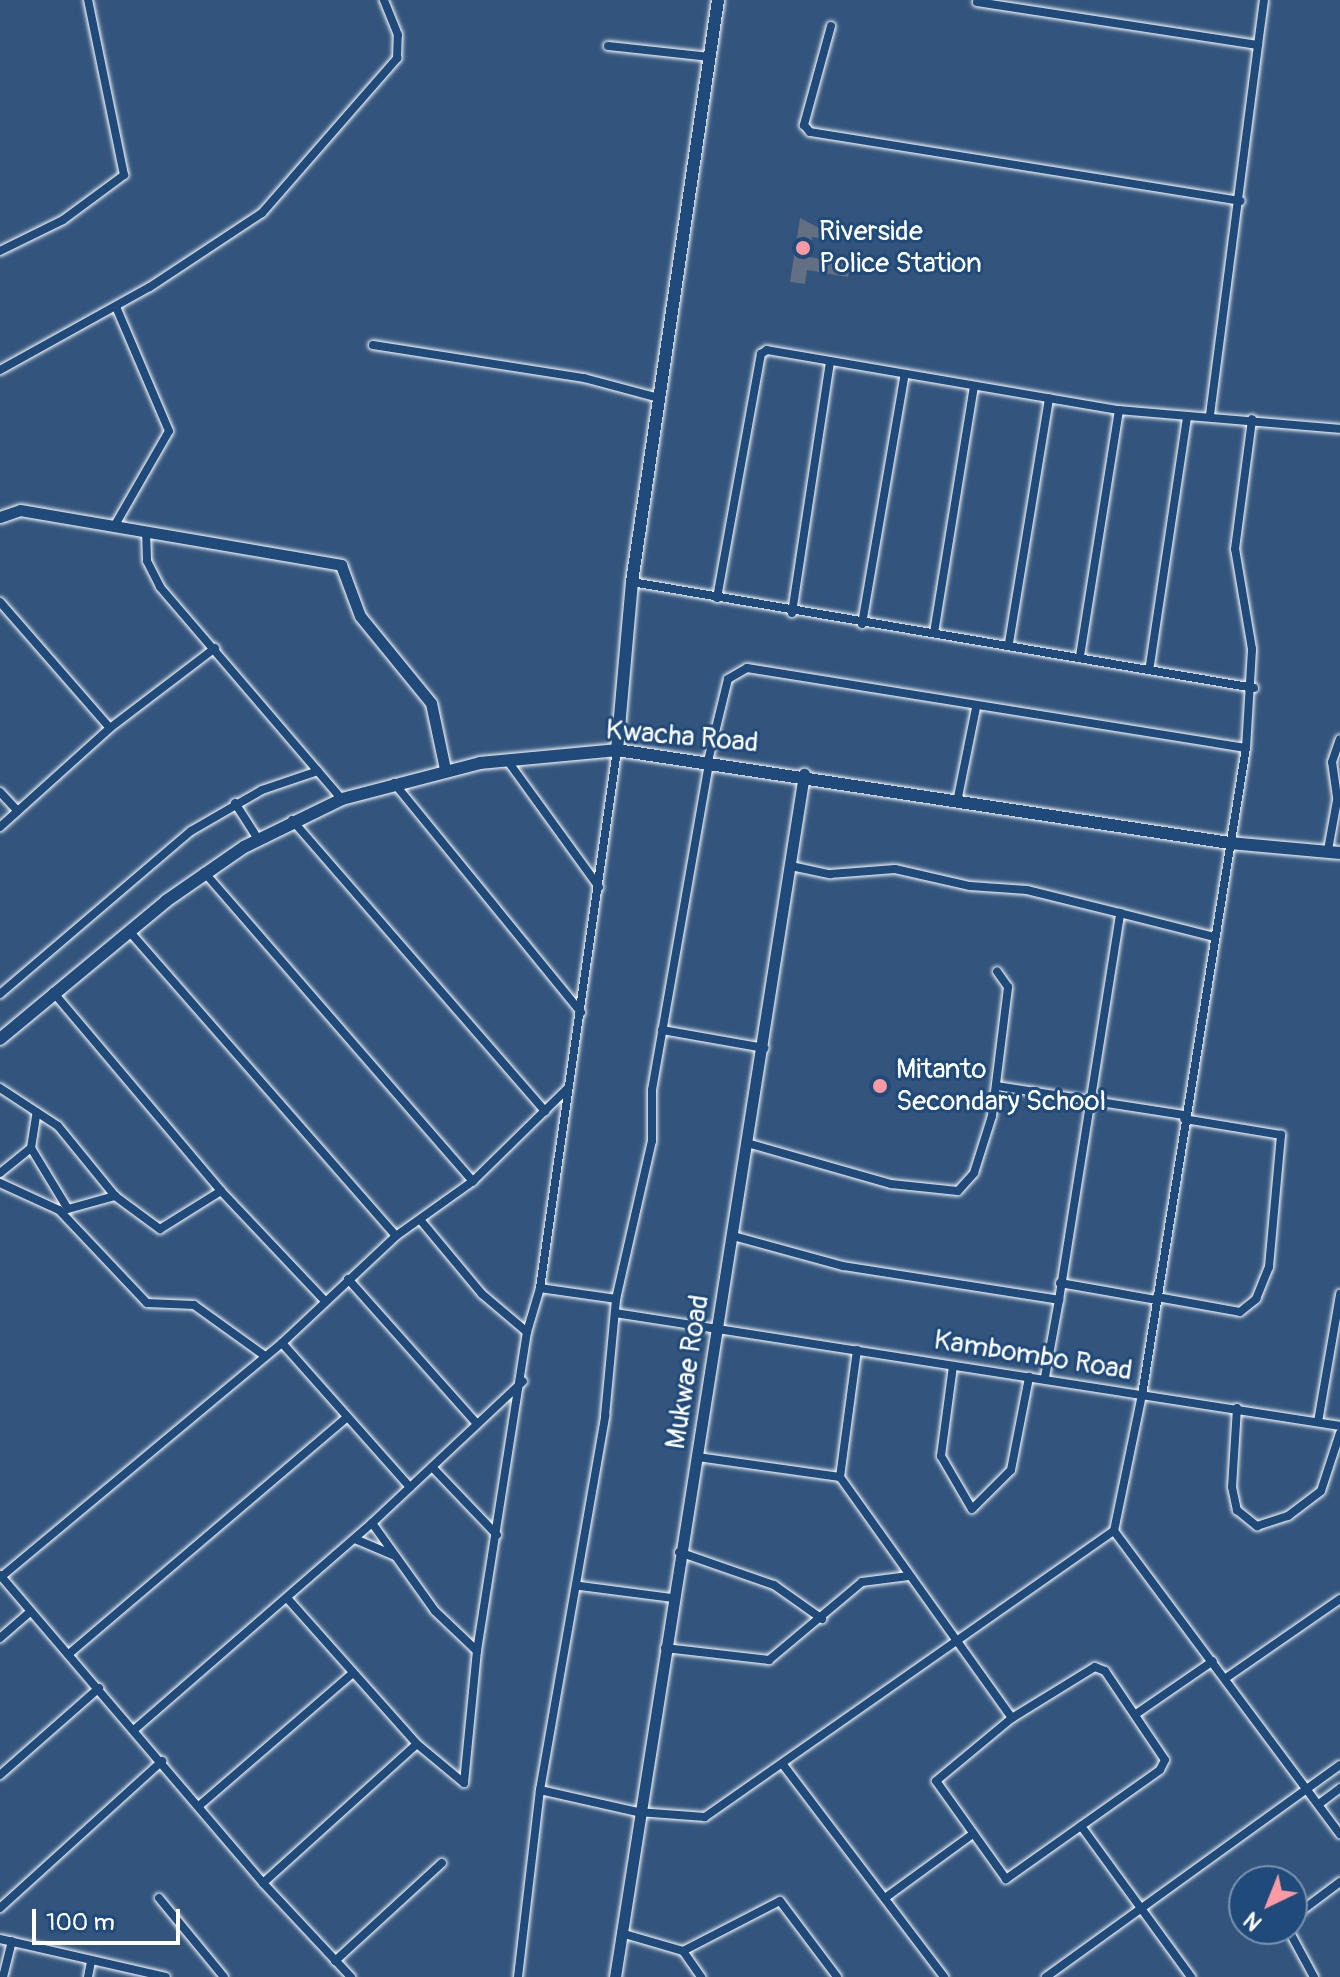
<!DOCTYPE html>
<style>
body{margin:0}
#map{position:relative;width:1340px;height:1977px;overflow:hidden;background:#33557d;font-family:Pangolin,sans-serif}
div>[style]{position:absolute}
.building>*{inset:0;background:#636f83}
.roads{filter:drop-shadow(0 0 2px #fff) drop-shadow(0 0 2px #fff)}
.minor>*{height:8px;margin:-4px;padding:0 4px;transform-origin:4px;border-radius:4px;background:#1f4a7a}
.tertiary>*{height:11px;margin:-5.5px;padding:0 5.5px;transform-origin:5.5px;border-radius:5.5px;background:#1f4a7a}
.secondary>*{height:12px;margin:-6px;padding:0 6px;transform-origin:6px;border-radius:6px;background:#1f4a7a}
.dots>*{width:22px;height:22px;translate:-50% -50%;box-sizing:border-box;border:4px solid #1f4a7a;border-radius:50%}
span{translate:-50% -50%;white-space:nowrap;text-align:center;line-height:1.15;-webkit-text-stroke:6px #1f4a7a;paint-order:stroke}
.poi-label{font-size:28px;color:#fff}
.left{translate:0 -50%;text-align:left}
.street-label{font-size:28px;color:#fff}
.north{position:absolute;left:1228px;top:1865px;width:80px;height:80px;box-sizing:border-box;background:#1f4a7a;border:2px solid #7992af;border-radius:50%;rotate:223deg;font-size:22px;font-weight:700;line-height:32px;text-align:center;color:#fff}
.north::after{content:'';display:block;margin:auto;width:28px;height:36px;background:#ff9aa2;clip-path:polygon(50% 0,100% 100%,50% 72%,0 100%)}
.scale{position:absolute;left:32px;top:1909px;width:148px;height:36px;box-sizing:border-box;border:4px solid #fff;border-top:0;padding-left:10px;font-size:24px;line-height:28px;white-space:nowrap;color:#fff;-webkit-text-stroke:6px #1f4a7a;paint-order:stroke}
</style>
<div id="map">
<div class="building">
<div style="clip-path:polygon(800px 218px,821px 229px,820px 238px,812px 237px,809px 257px,850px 264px,848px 277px,807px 270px,805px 284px,790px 282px)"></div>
</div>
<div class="roads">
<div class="minor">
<div style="left:977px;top:2px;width:284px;rotate:8.7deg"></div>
<div style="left:1258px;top:45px;width:45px;rotate:-82.4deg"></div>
<div style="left:831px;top:26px;width:103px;rotate:105.3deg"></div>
<div style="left:804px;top:125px;width:9px;rotate:49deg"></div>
<div style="left:810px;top:132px;width:436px;rotate:9.1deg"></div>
<div style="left:608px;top:46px;width:103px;rotate:6.2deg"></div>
<div style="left:0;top:251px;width:70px;rotate:-26.2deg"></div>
<div style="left:63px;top:220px;width:76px;rotate:-36.4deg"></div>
<div style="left:124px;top:175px;width:179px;rotate:-101.6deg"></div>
<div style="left:373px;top:345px;width:214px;rotate:8.9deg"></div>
<div style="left:584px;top:378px;width:78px;rotate:14.9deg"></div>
<div style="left:0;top:370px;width:171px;rotate:-29deg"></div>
<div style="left:150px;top:287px;width:134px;rotate:-33.5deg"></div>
<div style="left:262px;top:213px;width:206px;rotate:-48.9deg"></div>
<div style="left:397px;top:58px;width:23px;rotate:-88deg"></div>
<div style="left:398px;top:35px;width:38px;rotate:-112deg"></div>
<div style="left:1119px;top:410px;width:222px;rotate:4.9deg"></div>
<div style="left:1210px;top:415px;width:373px;rotate:-82.6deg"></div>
<div style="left:115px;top:525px;width:108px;rotate:-60.1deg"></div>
<div style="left:169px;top:431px;width:135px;rotate:-113.1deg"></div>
<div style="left:146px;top:531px;width:30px;rotate:88deg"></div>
<div style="left:147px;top:561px;width:29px;rotate:63deg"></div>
<div style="left:160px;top:587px;width:279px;rotate:49.4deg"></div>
<div style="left:632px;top:582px;width:631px;rotate:9.67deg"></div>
<div style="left:717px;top:598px;width:248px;rotate:-79.8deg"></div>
<div style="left:761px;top:354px;width:7px;rotate:-34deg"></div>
<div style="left:767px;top:350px;width:357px;rotate:9.7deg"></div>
<div style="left:1119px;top:410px;width:249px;rotate:99deg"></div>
<div style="left:0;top:602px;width:167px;rotate:48.9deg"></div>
<div style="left:792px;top:613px;width:253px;rotate:-81.4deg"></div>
<div style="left:862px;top:624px;width:250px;rotate:-80.3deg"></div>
<div style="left:934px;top:633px;width:249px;rotate:-80.8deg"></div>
<div style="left:1009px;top:643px;width:248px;rotate:-80.7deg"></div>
<div style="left:1150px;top:665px;width:251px;rotate:-81.5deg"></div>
<div style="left:507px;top:760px;width:157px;rotate:54.1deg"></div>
<div style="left:708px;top:761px;width:84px;rotate:-76.3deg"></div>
<div style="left:728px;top:679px;width:22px;rotate:-30deg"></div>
<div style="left:747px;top:668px;width:505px;rotate:9.11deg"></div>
<div style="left:394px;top:783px;width:296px;rotate:50.8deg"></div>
<div style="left:0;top:792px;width:26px;rotate:47deg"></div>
<div style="left:1337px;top:797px;width:35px;rotate:-98deg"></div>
<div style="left:1332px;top:762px;width:24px;rotate:-71deg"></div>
<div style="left:957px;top:802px;width:96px;rotate:-78.6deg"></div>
<div style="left:235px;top:803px;width:43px;rotate:57.4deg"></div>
<div style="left:292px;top:820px;width:386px;rotate:49deg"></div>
<div style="left:0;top:827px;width:148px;rotate:-42deg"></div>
<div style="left:110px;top:728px;width:132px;rotate:-37.3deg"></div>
<div style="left:1328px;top:850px;width:56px;rotate:-79.7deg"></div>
<div style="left:791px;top:866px;width:40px;rotate:12deg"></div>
<div style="left:830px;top:874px;width:65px;rotate:-4.4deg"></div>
<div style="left:895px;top:869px;width:77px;rotate:12.8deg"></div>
<div style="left:970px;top:886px;width:57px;rotate:4deg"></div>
<div style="left:1027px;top:890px;width:96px;rotate:13.9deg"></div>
<div style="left:204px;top:872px;width:410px;rotate:49deg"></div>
<div style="left:129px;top:931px;width:405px;rotate:48.8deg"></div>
<div style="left:53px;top:992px;width:260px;rotate:49.8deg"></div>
<div style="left:221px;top:1191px;width:149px;rotate:46.6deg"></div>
<div style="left:0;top:994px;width:251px;rotate:-40.5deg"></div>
<div style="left:191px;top:831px;width:82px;rotate:-30deg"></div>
<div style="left:262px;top:790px;width:59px;rotate:-18.7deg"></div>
<div style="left:662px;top:1030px;width:104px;rotate:10deg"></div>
<div style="left:997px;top:1086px;width:190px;rotate:8.8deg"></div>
<div style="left:0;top:1088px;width:69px;rotate:33.2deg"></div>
<div style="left:58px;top:1126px;width:90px;rotate:50.8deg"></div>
<div style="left:747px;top:1143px;width:150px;rotate:15.9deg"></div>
<div style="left:891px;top:1184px;width:67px;rotate:6deg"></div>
<div style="left:958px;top:1191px;width:24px;rotate:-48deg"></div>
<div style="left:974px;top:1173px;width:60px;rotate:-72.5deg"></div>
<div style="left:992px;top:1116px;width:130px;rotate:-82.9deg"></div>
<div style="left:1008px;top:987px;width:19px;rotate:-125deg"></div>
<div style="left:31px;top:1148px;width:71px;rotate:58.8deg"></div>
<div style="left:68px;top:1209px;width:49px;rotate:-15.5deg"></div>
<div style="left:115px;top:1196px;width:56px;rotate:36.3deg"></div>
<div style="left:160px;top:1229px;width:72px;rotate:-31.9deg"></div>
<div style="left:0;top:1173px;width:40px;rotate:-39deg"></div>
<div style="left:31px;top:1148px;width:36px;rotate:-81deg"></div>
<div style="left:0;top:1183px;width:65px;rotate:24.6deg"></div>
<div style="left:59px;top:1210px;width:128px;rotate:46.6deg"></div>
<div style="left:147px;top:1303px;width:47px;rotate:2.4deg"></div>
<div style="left:194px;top:1305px;width:87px;rotate:35.7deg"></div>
<div style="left:422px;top:1222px;width:94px;rotate:50.2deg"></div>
<div style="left:482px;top:1294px;width:59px;rotate:40.2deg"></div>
<div style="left:733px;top:1236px;width:114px;rotate:15.3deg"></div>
<div style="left:843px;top:1266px;width:219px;rotate:8.9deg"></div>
<div style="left:1059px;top:1300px;width:78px;rotate:100.3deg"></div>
<div style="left:348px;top:1279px;width:194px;rotate:48.3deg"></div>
<div style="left:1060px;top:1283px;width:97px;rotate:10deg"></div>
<div style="left:540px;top:1288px;width:77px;rotate:8.2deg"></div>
<div style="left:1157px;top:1297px;width:84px;rotate:10.2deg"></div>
<div style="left:1240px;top:1312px;width:21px;rotate:-39deg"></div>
<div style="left:1256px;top:1299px;width:35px;rotate:-68deg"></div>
<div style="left:1269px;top:1267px;width:133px;rotate:-84.8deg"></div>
<div style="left:1281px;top:1135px;width:98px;rotate:-170.6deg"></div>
<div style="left:1059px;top:1300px;width:392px;rotate:-81deg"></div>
<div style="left:1120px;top:913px;width:97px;rotate:14.3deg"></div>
<div style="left:615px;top:1313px;width:734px;rotate:8.86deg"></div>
<div style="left:282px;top:1343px;width:193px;rotate:48.4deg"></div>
<div style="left:857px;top:1350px;width:128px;rotate:97.6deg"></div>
<div style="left:840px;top:1477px;width:296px;rotate:54.5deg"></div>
<div style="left:953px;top:1366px;width:91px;rotate:97.6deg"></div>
<div style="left:941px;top:1456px;width:61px;rotate:59.7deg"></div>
<div style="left:972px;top:1509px;width:55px;rotate:-45deg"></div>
<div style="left:1011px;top:1470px;width:95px;rotate:-79deg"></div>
<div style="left:1237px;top:1408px;width:79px;rotate:93.6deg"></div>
<div style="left:1232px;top:1487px;width:24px;rotate:78deg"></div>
<div style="left:1237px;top:1510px;width:26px;rotate:39deg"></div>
<div style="left:1257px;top:1526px;width:33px;rotate:-18deg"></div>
<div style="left:1288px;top:1516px;width:41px;rotate:-37.1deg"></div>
<div style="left:1321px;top:1491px;width:61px;rotate:-71.9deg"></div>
<div style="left:1318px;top:1422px;width:130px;rotate:-80.2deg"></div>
<div style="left:698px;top:1457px;width:143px;rotate:8deg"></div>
<div style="left:432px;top:1467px;width:94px;rotate:46.3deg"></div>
<div style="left:372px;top:1523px;width:108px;rotate:54.4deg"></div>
<div style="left:435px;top:1611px;width:58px;rotate:43.6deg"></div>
<div style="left:1114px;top:1531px;width:378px;rotate:53.3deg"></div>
<div style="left:355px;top:1539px;width:43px;rotate:23deg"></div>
<div style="left:679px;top:1552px;width:101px;rotate:19.2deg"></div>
<div style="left:774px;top:1585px;width:59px;rotate:35.3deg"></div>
<div style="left:0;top:1575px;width:405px;rotate:49.5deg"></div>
<div style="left:263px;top:1883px;width:129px;rotate:46.9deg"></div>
<div style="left:1px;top:1577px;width:366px;rotate:-39.8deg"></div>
<div style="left:282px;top:1343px;width:156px;rotate:-43.2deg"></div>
<div style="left:396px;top:1236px;width:95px;rotate:-35.5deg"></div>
<div style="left:473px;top:1181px;width:133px;rotate:-44.4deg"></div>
<div style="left:580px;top:1586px;width:94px;rotate:7.4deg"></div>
<div style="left:287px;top:1598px;width:195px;rotate:48.3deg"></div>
<div style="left:417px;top:1744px;width:61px;rotate:39.7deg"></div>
<div style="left:464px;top:1783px;width:133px;rotate:-84.4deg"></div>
<div style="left:477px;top:1651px;width:323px;rotate:-81.1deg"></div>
<div style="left:527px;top:1332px;width:46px;rotate:-73.5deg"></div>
<div style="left:540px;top:1288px;width:543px;rotate:-81.85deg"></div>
<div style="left:0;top:1638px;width:40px;rotate:-41deg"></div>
<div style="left:665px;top:1648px;width:105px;rotate:6.6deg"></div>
<div style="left:769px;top:1660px;width:121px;rotate:-40deg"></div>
<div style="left:862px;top:1582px;width:47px;rotate:-7.3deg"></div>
<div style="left:70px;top:1653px;width:364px;rotate:-40.4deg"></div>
<div style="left:1095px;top:1667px;width:11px;rotate:22deg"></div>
<div style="left:1105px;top:1671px;width:107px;rotate:56deg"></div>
<div style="left:1165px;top:1760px;width:11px;rotate:117deg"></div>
<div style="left:1160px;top:1770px;width:189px;rotate:144.7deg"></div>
<div style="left:1006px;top:1879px;width:120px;rotate:-125.5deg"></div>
<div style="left:936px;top:1781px;width:99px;rotate:-39.7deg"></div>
<div style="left:1012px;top:1718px;width:97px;rotate:-31.6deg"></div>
<div style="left:1226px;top:1678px;width:139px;rotate:-34.7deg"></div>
<div style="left:1136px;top:1714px;width:93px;rotate:-34.5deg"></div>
<div style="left:135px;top:1729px;width:314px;rotate:-41deg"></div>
<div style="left:372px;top:1523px;width:207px;rotate:-43.2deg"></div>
<div style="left:784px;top:1766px;width:265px;rotate:52.8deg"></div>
<div style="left:0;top:1775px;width:132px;rotate:-41.3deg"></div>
<div style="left:540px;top:1790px;width:100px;rotate:12.7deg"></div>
<div style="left:638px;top:1812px;width:67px;rotate:4.3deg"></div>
<div style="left:705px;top:1817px;width:499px;rotate:-35deg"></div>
<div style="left:1114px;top:1531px;width:139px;rotate:-78.4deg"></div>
<div style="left:1142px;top:1395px;width:655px;rotate:-80.87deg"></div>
<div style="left:1246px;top:748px;width:99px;rotate:-86.5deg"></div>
<div style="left:1252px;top:649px;width:101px;rotate:-99.6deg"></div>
<div style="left:1235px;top:549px;width:131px;rotate:-82.5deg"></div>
<div style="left:1319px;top:1804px;width:26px;rotate:-37deg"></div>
<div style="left:200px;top:1805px;width:202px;rotate:-40.8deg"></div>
<div style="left:1081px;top:1826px;width:187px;rotate:53.9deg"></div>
<div style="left:263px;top:1883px;width:207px;rotate:-42.1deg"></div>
<div style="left:159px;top:1898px;width:102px;rotate:50.6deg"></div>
<div style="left:885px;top:1898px;width:105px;rotate:-36.1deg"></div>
<div style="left:0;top:1908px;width:219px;rotate:-42.2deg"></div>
<div style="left:1292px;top:1918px;width:60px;rotate:-36.9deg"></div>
<div style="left:1288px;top:1929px;width:55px;rotate:61.6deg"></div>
<div style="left:621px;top:1933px;width:65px;rotate:16.2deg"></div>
<div style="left:683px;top:1951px;width:32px;rotate:55deg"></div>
<div style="left:0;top:1939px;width:170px;rotate:12.9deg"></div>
<div style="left:683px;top:1951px;width:109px;rotate:-27.3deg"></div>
<div style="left:780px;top:1901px;width:95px;rotate:53.1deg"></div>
<div style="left:335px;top:1961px;width:145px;rotate:-42.5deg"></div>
<div style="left:3px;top:1977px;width:37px;rotate:-76deg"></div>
<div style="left:88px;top:1977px;width:16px;rotate:-79deg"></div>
<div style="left:518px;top:1977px;width:188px;rotate:-83.3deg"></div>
<div style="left:540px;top:1790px;width:380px;rotate:-80.1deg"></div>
<div style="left:605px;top:1416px;width:118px;rotate:-84.6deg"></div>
<div style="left:616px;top:1299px;width:162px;rotate:-77.2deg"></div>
<div style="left:652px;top:1141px;width:51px;rotate:-90deg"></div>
<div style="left:652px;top:1090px;width:333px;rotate:-80.1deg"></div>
<div style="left:1046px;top:1977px;width:362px;rotate:-35.8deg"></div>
</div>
<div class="tertiary">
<div style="left:0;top:517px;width:21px;rotate:-19deg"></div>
<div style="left:20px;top:510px;width:326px;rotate:9.7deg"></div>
<div style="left:341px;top:565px;width:54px;rotate:69.6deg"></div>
<div style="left:360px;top:616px;width:112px;rotate:50.8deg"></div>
<div style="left:431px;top:703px;width:67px;rotate:78deg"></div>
<div style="left:615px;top:1977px;width:1218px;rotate:-81.07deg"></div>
</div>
<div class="secondary">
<div style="left:617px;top:750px;width:169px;rotate:-84.9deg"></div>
<div style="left:632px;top:582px;width:588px;rotate:-81.59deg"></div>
<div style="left:0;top:1039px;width:216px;rotate:-39.7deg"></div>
<div style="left:166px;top:901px;width:95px;rotate:-34.7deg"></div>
<div style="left:244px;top:847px;width:109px;rotate:-26.1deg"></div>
<div style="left:342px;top:799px;width:143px;rotate:-14.6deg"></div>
<div style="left:480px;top:763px;width:138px;rotate:-5.4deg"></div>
<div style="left:617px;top:750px;width:620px;rotate:8.63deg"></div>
<div style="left:1230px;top:843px;width:110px;rotate:5.2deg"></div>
</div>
</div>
<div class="dots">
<div style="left:803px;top:248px;background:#ff9aa2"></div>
<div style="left:880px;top:1086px;background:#ff9aa2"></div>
</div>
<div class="poi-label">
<span class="left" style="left:819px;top:248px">Riverside<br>Police Station</span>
<span class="left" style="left:896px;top:1086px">Mitanto<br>Secondary School</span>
</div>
<div class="street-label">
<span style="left:682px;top:737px;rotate:5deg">Kwacha Road</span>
<span style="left:1033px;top:1356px;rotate:9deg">Kambombo Road</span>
<span style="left:688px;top:1372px;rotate:-81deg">Mukwae Road</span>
</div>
<div class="north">N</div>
<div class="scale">100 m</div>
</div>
